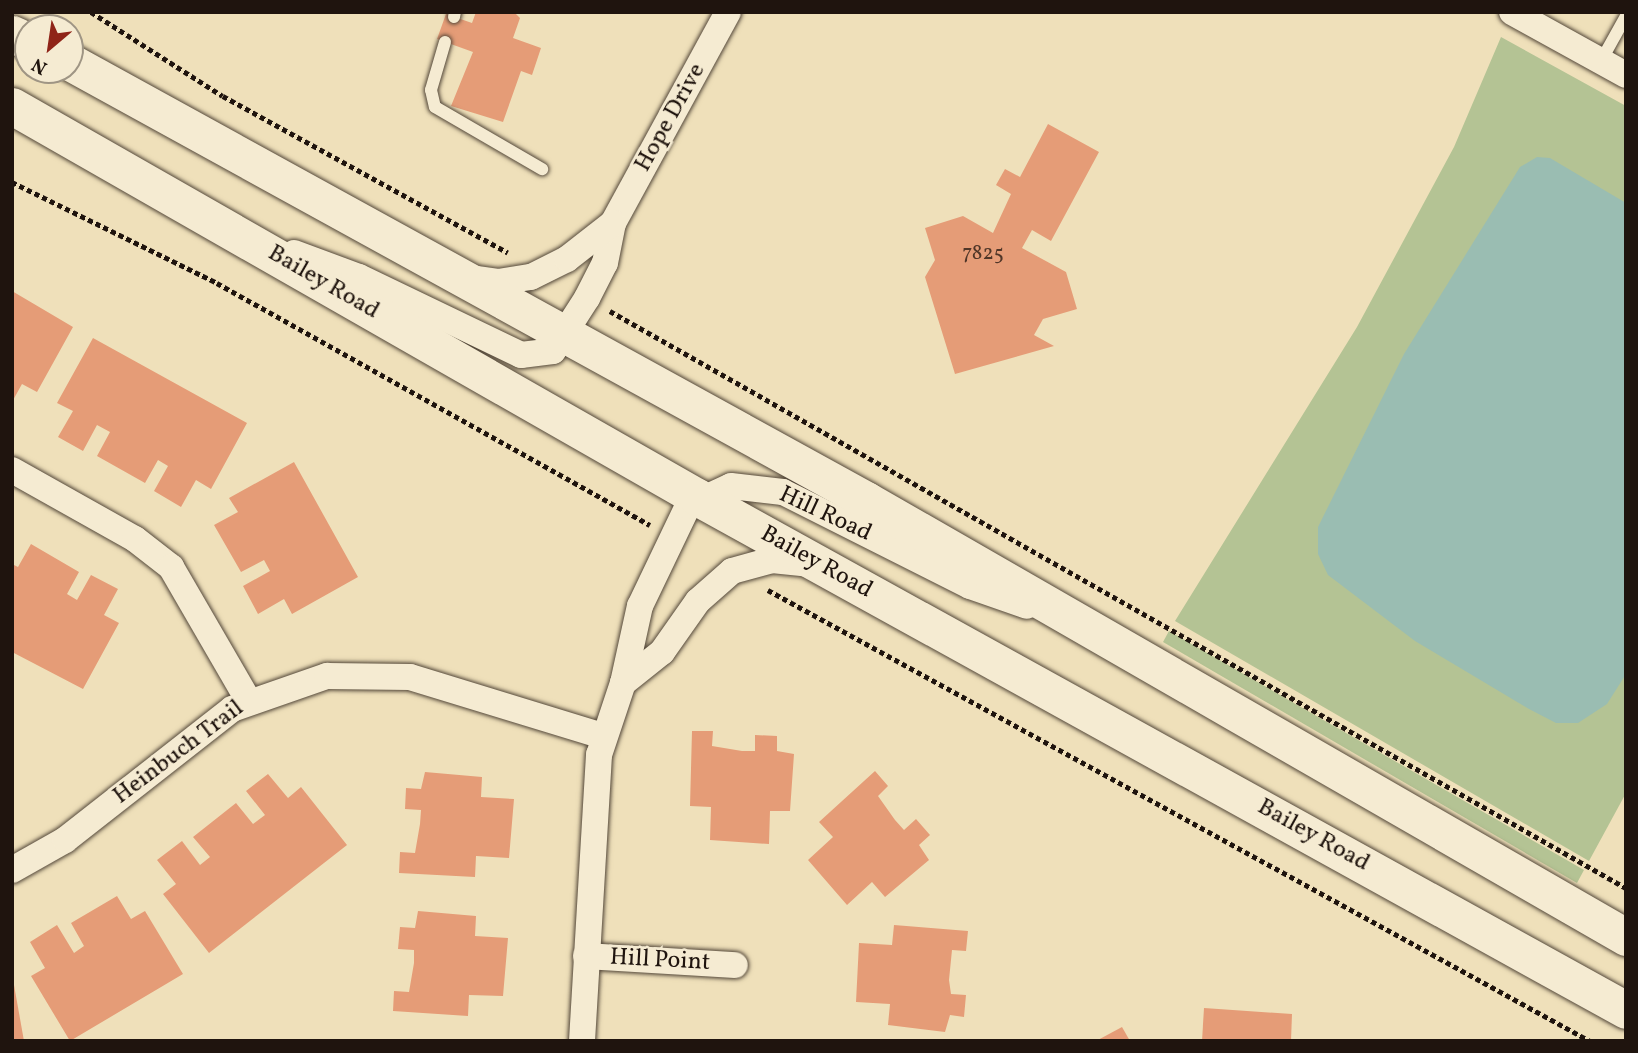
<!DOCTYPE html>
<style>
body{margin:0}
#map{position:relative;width:1638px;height:1053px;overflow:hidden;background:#efe0ba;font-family:Vollkorn,serif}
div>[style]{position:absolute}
.green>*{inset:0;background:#b4c394}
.water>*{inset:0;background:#9abdb2}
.building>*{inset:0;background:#e59c77}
.path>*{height:4.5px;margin-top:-2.25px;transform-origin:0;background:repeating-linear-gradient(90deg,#1f140e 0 5px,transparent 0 8.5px)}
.roads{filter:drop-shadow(0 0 2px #534739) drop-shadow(0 0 2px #534739)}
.service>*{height:12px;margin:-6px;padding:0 6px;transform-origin:6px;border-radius:6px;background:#f5ebd2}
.minor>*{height:26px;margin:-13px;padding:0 13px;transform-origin:13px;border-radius:13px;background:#f5ebd2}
.secondary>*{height:37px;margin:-18.5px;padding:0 18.5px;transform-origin:18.5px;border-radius:18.5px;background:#f5ebd2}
span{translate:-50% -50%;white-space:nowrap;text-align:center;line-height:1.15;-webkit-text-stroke:5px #f5ebd2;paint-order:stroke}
.number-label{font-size:21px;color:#503628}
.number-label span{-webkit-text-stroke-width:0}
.street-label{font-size:24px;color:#1f140e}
.frame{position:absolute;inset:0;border:14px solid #1f140e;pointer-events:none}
.north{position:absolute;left:14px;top:14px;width:70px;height:70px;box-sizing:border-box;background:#f5ebd2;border:2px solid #9f9584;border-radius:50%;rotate:209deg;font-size:19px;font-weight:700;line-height:28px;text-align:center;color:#1f140e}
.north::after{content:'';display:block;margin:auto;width:24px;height:32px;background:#8f2418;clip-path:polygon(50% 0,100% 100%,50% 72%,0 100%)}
</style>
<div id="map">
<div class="green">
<div style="clip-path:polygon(1501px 37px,1626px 106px,1626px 793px,1589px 861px,1175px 621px,1357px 327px,1454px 147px)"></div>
<div style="clip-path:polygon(1169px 631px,1584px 870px,1577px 883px,1163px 642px)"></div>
</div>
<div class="water">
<div style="clip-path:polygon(1537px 157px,1550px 158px,1626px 203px,1626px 674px,1607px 704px,1578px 723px,1556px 723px,1529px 709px,1415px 641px,1328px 575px,1318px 554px,1318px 527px,1404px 354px,1520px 167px)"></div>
</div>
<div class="building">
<div style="clip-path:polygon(476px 12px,514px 12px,520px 18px,513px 38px,541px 48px,532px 75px,521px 71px,503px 122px,451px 106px,473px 52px,437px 39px,446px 14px,472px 23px)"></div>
<div style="clip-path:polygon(1048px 124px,1099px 152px,1051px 241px,1032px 230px,1022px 248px,1066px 272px,1077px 309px,1043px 319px,1034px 335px,1054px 346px,955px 374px,925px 277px,935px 260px,925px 228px,963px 216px,993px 233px,1011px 194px,996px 185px,1005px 169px,1020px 177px)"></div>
<div style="clip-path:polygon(12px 291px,73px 327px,37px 392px,22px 384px,12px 402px)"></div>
<div style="clip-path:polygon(93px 338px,247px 423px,211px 489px,196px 480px,181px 507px,154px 491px,168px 466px,158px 460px,145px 483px,97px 456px,110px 432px,97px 425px,83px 451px,58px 437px,73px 411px,57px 403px)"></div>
<div style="clip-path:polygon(294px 462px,358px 577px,292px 614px,284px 599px,258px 614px,243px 586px,270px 571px,264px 560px,241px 572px,214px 525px,238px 512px,229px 498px)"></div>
<div style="clip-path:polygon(31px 544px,79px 572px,67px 594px,77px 600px,91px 575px,118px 589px,104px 615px,119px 623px,83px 689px,12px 652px,12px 564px,18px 567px)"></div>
<div style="clip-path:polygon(692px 731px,713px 731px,712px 746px,742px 751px,755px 751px,755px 735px,777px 736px,777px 751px,794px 754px,790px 811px,770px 811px,769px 844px,710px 840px,711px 807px,690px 806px)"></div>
<div style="clip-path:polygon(875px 771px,888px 786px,878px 796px,895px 820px,904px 830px,916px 819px,930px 835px,919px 845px,929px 860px,885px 897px,872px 882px,847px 905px,808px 860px,833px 837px,819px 822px)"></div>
<div style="clip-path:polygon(425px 772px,482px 777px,481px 797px,514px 799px,509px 858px,476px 856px,475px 877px,399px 873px,400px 852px,415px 853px,420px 824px,421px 810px,405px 809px,406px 788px,421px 789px)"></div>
<div style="clip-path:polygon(268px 774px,288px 798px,301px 787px,347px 845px,209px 953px,163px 894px,176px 884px,157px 860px,182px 841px,200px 865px,210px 857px,193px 837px,236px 803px,253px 824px,265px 815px,246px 791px)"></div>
<div style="clip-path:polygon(117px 896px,131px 919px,145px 911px,183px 974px,70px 1041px,31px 976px,45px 968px,30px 942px,57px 925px,74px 953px,84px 946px,71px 923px)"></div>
<div style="clip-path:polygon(418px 911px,476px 916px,475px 936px,508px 938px,503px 996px,469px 995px,468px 1016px,393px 1011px,394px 991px,409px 992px,414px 963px,414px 950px,398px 949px,400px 927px,415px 928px)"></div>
<div style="clip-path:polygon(894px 925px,968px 931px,966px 951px,952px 950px,949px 980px,951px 994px,966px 995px,964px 1017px,950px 1015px,945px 1032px,888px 1025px,890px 1004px,856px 1002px,859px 943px,892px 945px)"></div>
<div style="clip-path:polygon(12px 985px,14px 985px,24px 1041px,12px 1041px)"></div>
<div style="clip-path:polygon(1204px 1008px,1292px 1014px,1291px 1041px,1202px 1041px)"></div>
<div style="clip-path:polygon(1122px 1027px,1130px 1041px,1096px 1041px)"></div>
</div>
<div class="path">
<div style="left:91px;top:12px;width:156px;rotate:32.5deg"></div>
<div style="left:223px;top:96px;width:325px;rotate:28.8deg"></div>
<div style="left:12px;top:182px;width:229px;rotate:26.2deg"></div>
<div style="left:217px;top:283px;width:496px;rotate:29.2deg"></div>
<div style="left:610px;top:311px;width:1168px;rotate:29.59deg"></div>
<div style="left:768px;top:590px;width:938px;rotate:28.75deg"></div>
</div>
<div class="roads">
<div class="service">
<div style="left:454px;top:17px;width:5px;rotate:-79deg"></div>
<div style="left:445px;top:42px;width:50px;rotate:106.3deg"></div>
<div style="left:431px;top:90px;width:17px;rotate:77deg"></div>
<div style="left:435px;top:107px;width:124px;rotate:30.1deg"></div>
<div style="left:1601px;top:61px;width:51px;rotate:-60.9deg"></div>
</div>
<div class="minor">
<div style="left:1512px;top:12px;width:130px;rotate:28.9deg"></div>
<div style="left:294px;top:253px;width:69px;rotate:20.3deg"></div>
<div style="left:359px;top:277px;width:180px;rotate:25.7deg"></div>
<div style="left:521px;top:355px;width:32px;rotate:-7deg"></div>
<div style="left:553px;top:351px;width:63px;rotate:-57.3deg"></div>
<div style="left:587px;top:298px;width:39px;rotate:-63deg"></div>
<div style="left:605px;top:263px;width:41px;rotate:-78.7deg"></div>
<div style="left:613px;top:223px;width:240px;rotate:-61.4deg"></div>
<div style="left:471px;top:278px;width:27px;rotate:8deg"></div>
<div style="left:498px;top:282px;width:33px;rotate:-9deg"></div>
<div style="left:531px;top:277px;width:40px;rotate:-26.6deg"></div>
<div style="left:567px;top:259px;width:58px;rotate:-38deg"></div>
<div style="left:12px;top:470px;width:141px;rotate:29.3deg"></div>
<div style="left:135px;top:539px;width:46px;rotate:37.9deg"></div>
<div style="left:171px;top:567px;width:154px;rotate:59.9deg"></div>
<div style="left:623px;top:683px;width:50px;rotate:-38.5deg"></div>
<div style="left:662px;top:652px;width:62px;rotate:-54.8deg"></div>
<div style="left:698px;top:601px;width:45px;rotate:-41.4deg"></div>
<div style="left:732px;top:571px;width:41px;rotate:-15.4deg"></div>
<div style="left:772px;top:560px;width:37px;rotate:6deg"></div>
<div style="left:12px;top:870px;width:61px;rotate:-29.5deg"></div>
<div style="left:65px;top:840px;width:212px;rotate:-38.1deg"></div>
<div style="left:232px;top:709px;width:101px;rotate:-19.2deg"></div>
<div style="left:327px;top:676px;width:83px;rotate:0.7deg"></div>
<div style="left:410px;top:677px;width:202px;rotate:17deg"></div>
<div style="left:586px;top:956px;width:149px;rotate:3.5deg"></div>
<div style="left:582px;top:1041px;width:287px;rotate:-86.6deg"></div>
<div style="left:599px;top:755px;width:76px;rotate:-71.6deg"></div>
<div style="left:623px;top:683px;width:79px;rotate:-77.6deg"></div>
<div style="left:640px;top:606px;width:111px;rotate:-64.4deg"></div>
<div style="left:688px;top:506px;width:47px;rotate:-24.9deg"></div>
<div style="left:731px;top:486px;width:52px;rotate:6.6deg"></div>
<div style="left:783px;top:492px;width:209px;rotate:26.7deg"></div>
<div style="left:970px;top:586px;width:60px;rotate:19.3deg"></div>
</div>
<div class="secondary">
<div style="left:12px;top:34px;width:17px;rotate:24deg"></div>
<div style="left:70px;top:62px;width:909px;rotate:28.82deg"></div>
<div style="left:866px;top:500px;width:877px;rotate:29.9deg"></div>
<div style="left:12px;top:106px;width:789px;rotate:29.72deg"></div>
<div style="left:697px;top:497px;width:1061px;rotate:28.91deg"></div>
</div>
</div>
<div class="number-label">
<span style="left:983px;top:254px">7825</span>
</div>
<div class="street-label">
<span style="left:671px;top:118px;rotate:-61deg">Hope Drive</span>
<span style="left:323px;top:283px;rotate:30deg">Bailey Road</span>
<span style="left:825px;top:515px;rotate:25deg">Hill Road</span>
<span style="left:816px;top:563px;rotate:29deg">Bailey Road</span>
<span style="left:179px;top:753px;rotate:-37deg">Heinbuch Trail</span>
<span style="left:1313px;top:836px;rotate:29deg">Bailey Road</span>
<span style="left:660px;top:961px;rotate:3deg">Hill Point</span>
</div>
<div class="frame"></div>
<div class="north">N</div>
</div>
